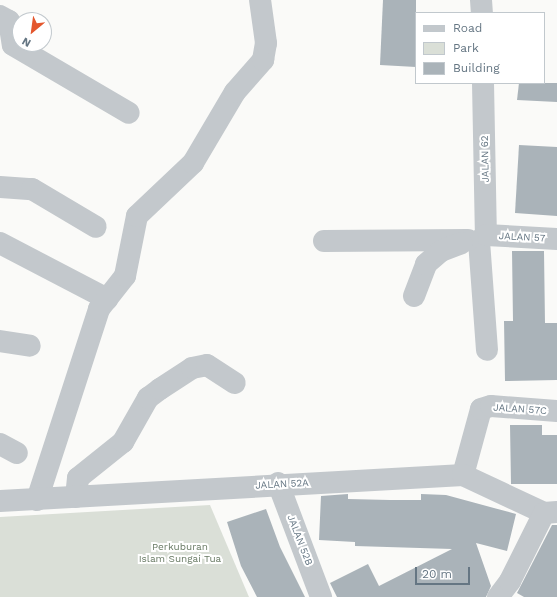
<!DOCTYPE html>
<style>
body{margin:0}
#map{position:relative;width:557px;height:597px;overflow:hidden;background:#fafaf8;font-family:"Work Sans",sans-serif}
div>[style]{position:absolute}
.green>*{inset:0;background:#dadfd7}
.building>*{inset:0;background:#aab3b9}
.minor>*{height:22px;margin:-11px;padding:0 11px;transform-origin:11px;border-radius:11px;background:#c3c8cc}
span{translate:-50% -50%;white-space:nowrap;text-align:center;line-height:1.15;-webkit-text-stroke:4px #fff;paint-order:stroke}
.street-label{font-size:10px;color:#657683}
.park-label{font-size:10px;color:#687a64}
.legend{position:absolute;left:415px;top:12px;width:130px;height:72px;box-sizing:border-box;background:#fff;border:1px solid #c1c8cd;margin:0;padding:5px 7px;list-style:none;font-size:12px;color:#657683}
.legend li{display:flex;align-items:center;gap:8px;height:20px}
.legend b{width:20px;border:1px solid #c1c8cd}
.north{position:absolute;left:12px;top:12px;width:40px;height:40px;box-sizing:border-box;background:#fff;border:1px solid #c1c8cd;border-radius:50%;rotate:209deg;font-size:11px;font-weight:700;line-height:16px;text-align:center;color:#657683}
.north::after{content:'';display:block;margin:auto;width:14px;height:18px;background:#e4572e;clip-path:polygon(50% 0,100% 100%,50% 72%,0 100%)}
.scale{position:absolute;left:415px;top:567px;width:55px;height:18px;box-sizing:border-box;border:2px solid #657683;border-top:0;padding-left:5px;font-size:12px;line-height:14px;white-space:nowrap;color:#657683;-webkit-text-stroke:3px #fff;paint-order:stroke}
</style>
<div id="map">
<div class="green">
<div style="clip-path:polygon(210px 505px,249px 597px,0 597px,0 517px)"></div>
</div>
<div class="building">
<div style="clip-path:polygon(383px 0,416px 0,416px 67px,380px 65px)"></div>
<div style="clip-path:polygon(519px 83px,557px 83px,557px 102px,517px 100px)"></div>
<div style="clip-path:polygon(519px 145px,557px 147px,557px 216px,515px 213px)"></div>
<div style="clip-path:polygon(512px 251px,544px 251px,545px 323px,557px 323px,557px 380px,505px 381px,504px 321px,513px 321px)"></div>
<div style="clip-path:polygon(510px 425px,542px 425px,542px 435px,557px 435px,557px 484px,511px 484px)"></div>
<div style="clip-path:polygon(348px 494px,348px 499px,390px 500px,421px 500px,421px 494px,446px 495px,516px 514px,507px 551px,476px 543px,491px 586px,486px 597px,337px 597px,330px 583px,368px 564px,379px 586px,452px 549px,355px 546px,355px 542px,319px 540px,321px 496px)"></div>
<div style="clip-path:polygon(266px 509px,280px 547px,305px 597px,257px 597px,241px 566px,227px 522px)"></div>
<div style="clip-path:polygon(552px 525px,557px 525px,557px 597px,524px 597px,517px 593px)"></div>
</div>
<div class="minor">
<div style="left:481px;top:0;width:13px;rotate:86deg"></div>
<div style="left:0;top:16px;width:10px;rotate:29deg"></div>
<div style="left:9px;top:21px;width:24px;rotate:81deg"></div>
<div style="left:13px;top:45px;width:134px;rotate:30.4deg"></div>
<div style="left:483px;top:83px;width:152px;rotate:88.9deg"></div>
<div style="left:0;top:187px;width:32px;rotate:4deg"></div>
<div style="left:32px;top:189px;width:74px;rotate:30.7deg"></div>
<div style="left:486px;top:235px;width:9px;rotate:139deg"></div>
<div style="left:479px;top:241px;width:109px;rotate:85.8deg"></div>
<div style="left:486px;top:235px;width:71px;rotate:3.2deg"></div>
<div style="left:324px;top:241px;width:144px;rotate:-0.4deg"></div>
<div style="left:0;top:243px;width:121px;rotate:27.6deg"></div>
<div style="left:414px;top:296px;width:34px;rotate:-69deg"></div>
<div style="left:426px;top:264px;width:20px;rotate:-41deg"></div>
<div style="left:441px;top:251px;width:22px;rotate:-21deg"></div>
<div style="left:0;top:341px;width:30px;rotate:9deg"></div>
<div style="left:0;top:444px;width:19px;rotate:28deg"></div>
<div style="left:463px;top:475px;width:68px;rotate:-74.7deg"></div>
<div style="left:481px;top:409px;width:10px;rotate:-17deg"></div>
<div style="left:491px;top:406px;width:66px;rotate:4.3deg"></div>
<div style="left:278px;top:483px;width:122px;rotate:69.3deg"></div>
<div style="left:76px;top:497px;width:19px;rotate:-84deg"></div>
<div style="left:78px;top:478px;width:58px;rotate:-38.7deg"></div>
<div style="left:123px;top:442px;width:51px;rotate:-60.4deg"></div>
<div style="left:148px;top:398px;width:15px;rotate:-37deg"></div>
<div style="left:160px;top:389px;width:38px;rotate:-33deg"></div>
<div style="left:192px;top:368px;width:15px;rotate:-11deg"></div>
<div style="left:207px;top:365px;width:33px;rotate:33deg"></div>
<div style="left:37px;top:500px;width:201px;rotate:-72deg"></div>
<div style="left:99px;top:309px;width:42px;rotate:-51.8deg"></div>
<div style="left:125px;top:276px;width:61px;rotate:-78.7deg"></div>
<div style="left:137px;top:216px;width:77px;rotate:-43.4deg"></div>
<div style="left:193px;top:163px;width:82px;rotate:-59.4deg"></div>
<div style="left:235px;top:92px;width:43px;rotate:-48.8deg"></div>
<div style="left:263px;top:60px;width:17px;rotate:-80deg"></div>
<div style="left:266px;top:43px;width:43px;rotate:-97.9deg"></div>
<div style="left:0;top:501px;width:464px;rotate:-3.2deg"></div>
<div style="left:463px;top:475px;width:89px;rotate:25.1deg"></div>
<div style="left:544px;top:513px;width:13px;rotate:-4deg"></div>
<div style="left:498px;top:597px;width:20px;rotate:-53deg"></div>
<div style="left:510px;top:581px;width:76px;rotate:-63.4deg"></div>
</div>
<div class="street-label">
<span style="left:485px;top:159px;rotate:-91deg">JALAN 62</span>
<span style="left:522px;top:237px;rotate:3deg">JALAN 57</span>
<span style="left:520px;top:409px;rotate:4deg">JALAN 57C</span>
<span style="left:282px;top:484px;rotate:-3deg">JALAN 52A</span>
<span style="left:300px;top:540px;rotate:69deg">JALAN 52B</span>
</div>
<div class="park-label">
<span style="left:180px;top:552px">Perkuburan<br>Islam Sungai Tua</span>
</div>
<ul class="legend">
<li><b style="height:5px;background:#c3c8cc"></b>Road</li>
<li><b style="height:11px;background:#dadfd7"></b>Park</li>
<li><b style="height:11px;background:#aab3b9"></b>Building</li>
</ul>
<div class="north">N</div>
<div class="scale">20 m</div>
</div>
